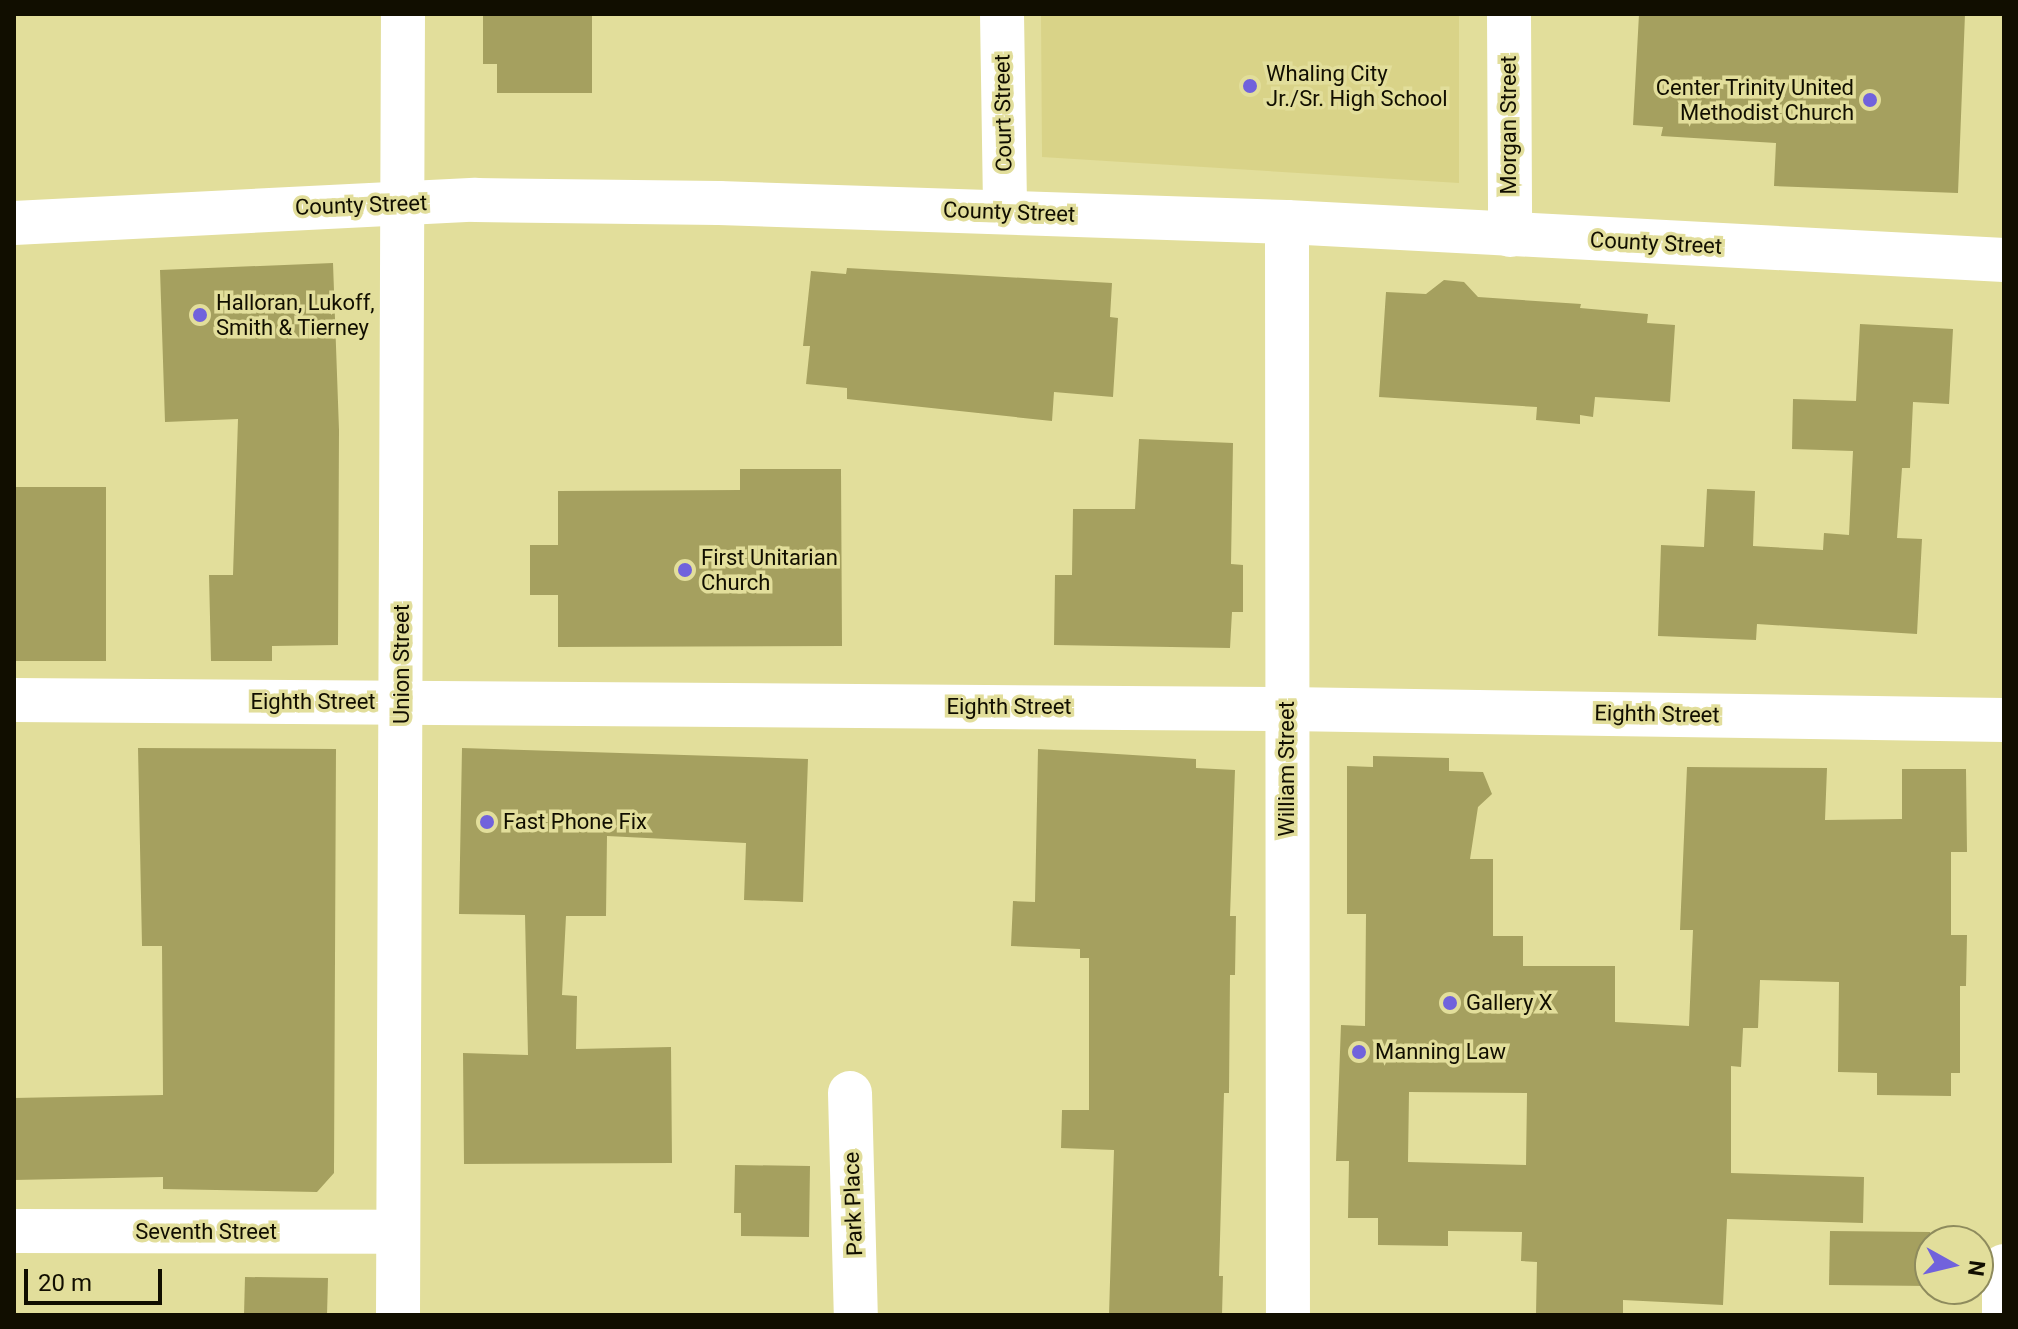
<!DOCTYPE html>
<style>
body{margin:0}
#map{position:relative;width:2018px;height:1329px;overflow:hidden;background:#e2de9b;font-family:Roboto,sans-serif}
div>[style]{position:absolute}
.built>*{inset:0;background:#d9d388}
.building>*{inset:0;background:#a5a05f}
.minor>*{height:44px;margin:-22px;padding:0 22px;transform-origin:22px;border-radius:22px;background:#fff}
.tertiary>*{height:44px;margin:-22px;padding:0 22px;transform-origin:22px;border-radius:22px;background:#fff}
.secondary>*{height:44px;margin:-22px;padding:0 22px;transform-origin:22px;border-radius:22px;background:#fff}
.dots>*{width:22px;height:22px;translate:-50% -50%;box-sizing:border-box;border:4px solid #e2de9b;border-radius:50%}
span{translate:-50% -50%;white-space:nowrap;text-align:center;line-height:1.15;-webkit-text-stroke:7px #e2de9b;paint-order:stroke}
.poi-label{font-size:22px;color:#110e00}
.left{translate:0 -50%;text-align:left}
.right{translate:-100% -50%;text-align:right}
.street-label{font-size:22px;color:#110e00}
.frame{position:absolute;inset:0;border:16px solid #110e00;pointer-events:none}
.north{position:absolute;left:1914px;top:1225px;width:80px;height:80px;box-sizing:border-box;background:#e2de9b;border:2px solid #8e8b5d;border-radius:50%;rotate:98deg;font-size:22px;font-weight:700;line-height:32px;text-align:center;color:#110e00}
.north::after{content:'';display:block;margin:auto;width:28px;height:36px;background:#7162dc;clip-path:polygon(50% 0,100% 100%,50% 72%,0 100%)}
.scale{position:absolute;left:24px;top:1269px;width:138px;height:36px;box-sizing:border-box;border:4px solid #110e00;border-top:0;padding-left:10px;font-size:24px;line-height:28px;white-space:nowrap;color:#110e00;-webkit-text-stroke:6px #e2de9b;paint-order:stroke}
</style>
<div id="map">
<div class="built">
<div style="clip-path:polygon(1041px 14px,1459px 14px,1459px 183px,1042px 157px)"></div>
</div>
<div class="building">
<div style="clip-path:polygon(483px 14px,592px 14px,592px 93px,497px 93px,497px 64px,483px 64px)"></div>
<div style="clip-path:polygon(1639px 14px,1965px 14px,1958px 193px,1774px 186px,1776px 143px,1661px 136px,1663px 127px,1633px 125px)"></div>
<div style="clip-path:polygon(333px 263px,339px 430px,338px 645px,272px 646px,272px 661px,211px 661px,209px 575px,233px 575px,238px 419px,165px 422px,160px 270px)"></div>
<div style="clip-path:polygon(847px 268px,1112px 283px,1110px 317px,1118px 318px,1113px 397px,1054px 392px,1052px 421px,847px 399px,847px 388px,806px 384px,810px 346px,803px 346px,811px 271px,846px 274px)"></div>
<div style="clip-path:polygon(1444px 280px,1464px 282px,1478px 297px,1581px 304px,1580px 308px,1648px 314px,1647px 323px,1675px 325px,1670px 402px,1595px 397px,1593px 417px,1580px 415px,1580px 424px,1536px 420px,1537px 407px,1379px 397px,1386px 292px,1426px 294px)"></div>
<div style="clip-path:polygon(1860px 324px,1953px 329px,1949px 404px,1913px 402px,1910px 468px,1902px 468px,1897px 538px,1922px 539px,1917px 634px,1757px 624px,1756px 640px,1658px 636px,1661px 545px,1704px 547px,1707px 489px,1755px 491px,1753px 546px,1823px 550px,1824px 533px,1849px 535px,1853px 451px,1792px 449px,1793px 399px,1856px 401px)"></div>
<div style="clip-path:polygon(1139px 439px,1233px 443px,1231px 564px,1243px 565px,1243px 612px,1232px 612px,1230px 648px,1054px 645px,1055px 575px,1072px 575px,1073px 509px,1135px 509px)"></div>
<div style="clip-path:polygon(740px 469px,841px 469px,842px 646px,558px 647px,558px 595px,530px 595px,530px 545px,558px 545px,558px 491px,740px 490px)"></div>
<div style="clip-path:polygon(14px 487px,106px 487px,106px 661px,14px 661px)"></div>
<div style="clip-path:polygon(138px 748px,336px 749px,334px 1173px,317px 1192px,163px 1189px,163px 1177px,14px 1180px,14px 1098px,163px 1095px,162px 946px,142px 946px)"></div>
<div style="clip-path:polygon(462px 748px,808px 759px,803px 902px,744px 900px,746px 843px,607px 836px,606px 916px,566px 916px,562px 995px,577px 996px,576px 1049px,671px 1047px,672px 1163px,464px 1164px,463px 1053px,528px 1055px,525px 915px,459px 914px)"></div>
<div style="clip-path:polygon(1038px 749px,1196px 759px,1196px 768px,1235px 770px,1230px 916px,1236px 916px,1235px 975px,1230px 975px,1229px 1093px,1224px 1093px,1219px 1276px,1223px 1276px,1222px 1315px,1109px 1315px,1114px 1150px,1061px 1148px,1062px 1110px,1089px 1110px,1089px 958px,1080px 958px,1080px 949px,1011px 946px,1013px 901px,1035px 902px)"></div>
<div style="clip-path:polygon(evenodd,1373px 756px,1449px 758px,1449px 771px,1483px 772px,1492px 794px,1478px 807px,1470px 859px,1493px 859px,1493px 936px,1523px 936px,1523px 966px,1615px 966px,1615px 1022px,1689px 1026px,1693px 930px,1680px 930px,1687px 767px,1827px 768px,1825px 820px,1902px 819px,1902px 769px,1966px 769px,1967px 852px,1951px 852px,1951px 935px,1967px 935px,1966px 986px,1960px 986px,1960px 1073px,1951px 1073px,1951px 1096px,1877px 1095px,1877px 1073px,1838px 1072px,1839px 982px,1760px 980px,1758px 1028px,1743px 1028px,1741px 1067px,1731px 1066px,1731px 1173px,1864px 1177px,1863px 1223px,1727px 1219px,1723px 1305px,1623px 1300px,1623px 1315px,1536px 1315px,1537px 1262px,1521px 1261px,1522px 1232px,1448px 1231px,1448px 1246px,1378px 1245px,1378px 1218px,1348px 1218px,1349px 1161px,1336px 1161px,1341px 1025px,1365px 1026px,1366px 914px,1347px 914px,1347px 766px,1373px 767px,1373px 756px,1409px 1092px,1527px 1093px,1526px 1165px,1408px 1162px,1409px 1092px)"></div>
<div style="clip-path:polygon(735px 1165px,810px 1166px,809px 1237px,741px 1236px,741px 1213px,734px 1213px)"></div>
<div style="clip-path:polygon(1830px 1231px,1930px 1232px,1930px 1286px,1829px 1285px)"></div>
<div style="clip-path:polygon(245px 1277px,328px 1278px,327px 1315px,244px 1315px)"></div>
</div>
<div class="minor">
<div style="left:1002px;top:14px;width:197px;rotate:89.1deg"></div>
<div style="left:1509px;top:14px;width:221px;rotate:89.7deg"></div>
<div style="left:14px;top:700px;width:1273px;rotate:0.41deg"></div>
<div style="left:1287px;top:709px;width:717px;rotate:0.88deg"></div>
<div style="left:850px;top:1093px;width:222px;rotate:88.5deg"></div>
<div style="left:14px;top:1231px;width:384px;rotate:0.1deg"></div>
</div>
<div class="tertiary">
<div style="left:1287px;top:222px;width:1093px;rotate:89.95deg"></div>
<div style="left:2004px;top:1315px;width:49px;rotate:-90deg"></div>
</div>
<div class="secondary">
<div style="left:14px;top:223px;width:462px;rotate:-2.9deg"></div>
<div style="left:475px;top:200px;width:244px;rotate:0.7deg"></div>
<div style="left:719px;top:203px;width:568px;rotate:1.92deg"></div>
<div style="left:1287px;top:222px;width:718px;rotate:3.03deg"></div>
<div style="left:398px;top:1315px;width:1301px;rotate:-89.78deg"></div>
</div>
<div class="dots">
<div style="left:1250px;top:86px;background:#7162dc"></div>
<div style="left:1870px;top:100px;background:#7162dc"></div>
<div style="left:200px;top:315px;background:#7162dc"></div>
<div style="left:685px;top:570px;background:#7162dc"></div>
<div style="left:487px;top:822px;background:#7162dc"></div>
<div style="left:1450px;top:1003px;background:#7162dc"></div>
<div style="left:1359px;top:1052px;background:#7162dc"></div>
</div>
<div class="poi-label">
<span class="left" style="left:1266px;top:86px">Whaling City<br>Jr./Sr. High School</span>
<span class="right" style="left:1854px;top:100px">Center Trinity United<br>Methodist Church</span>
<span class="left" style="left:216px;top:315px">Halloran, Lukoff,<br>Smith &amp; Tierney</span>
<span class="left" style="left:701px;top:570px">First Unitarian<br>Church</span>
<span class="left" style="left:503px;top:822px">Fast Phone Fix</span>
<span class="left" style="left:1466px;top:1003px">Gallery X</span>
<span class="left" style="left:1375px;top:1052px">Manning Law</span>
</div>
<div class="street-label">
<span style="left:1003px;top:113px;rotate:-91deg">Court Street</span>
<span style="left:1509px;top:125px;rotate:-90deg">Morgan Street</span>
<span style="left:361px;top:205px;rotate:-2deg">County Street</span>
<span style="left:1009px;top:212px;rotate:2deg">County Street</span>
<span style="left:1656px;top:243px;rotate:3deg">County Street</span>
<span style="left:402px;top:664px;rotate:-90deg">Union Street</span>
<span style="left:313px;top:702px">Eighth Street</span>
<span style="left:1009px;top:707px">Eighth Street</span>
<span style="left:1657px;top:714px;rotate:1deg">Eighth Street</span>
<span style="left:1287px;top:769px;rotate:-90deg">William Street</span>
<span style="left:853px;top:1204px;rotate:-92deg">Park Place</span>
<span style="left:206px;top:1232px">Seventh Street</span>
</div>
<div class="frame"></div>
<div class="north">N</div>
<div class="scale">20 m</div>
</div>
